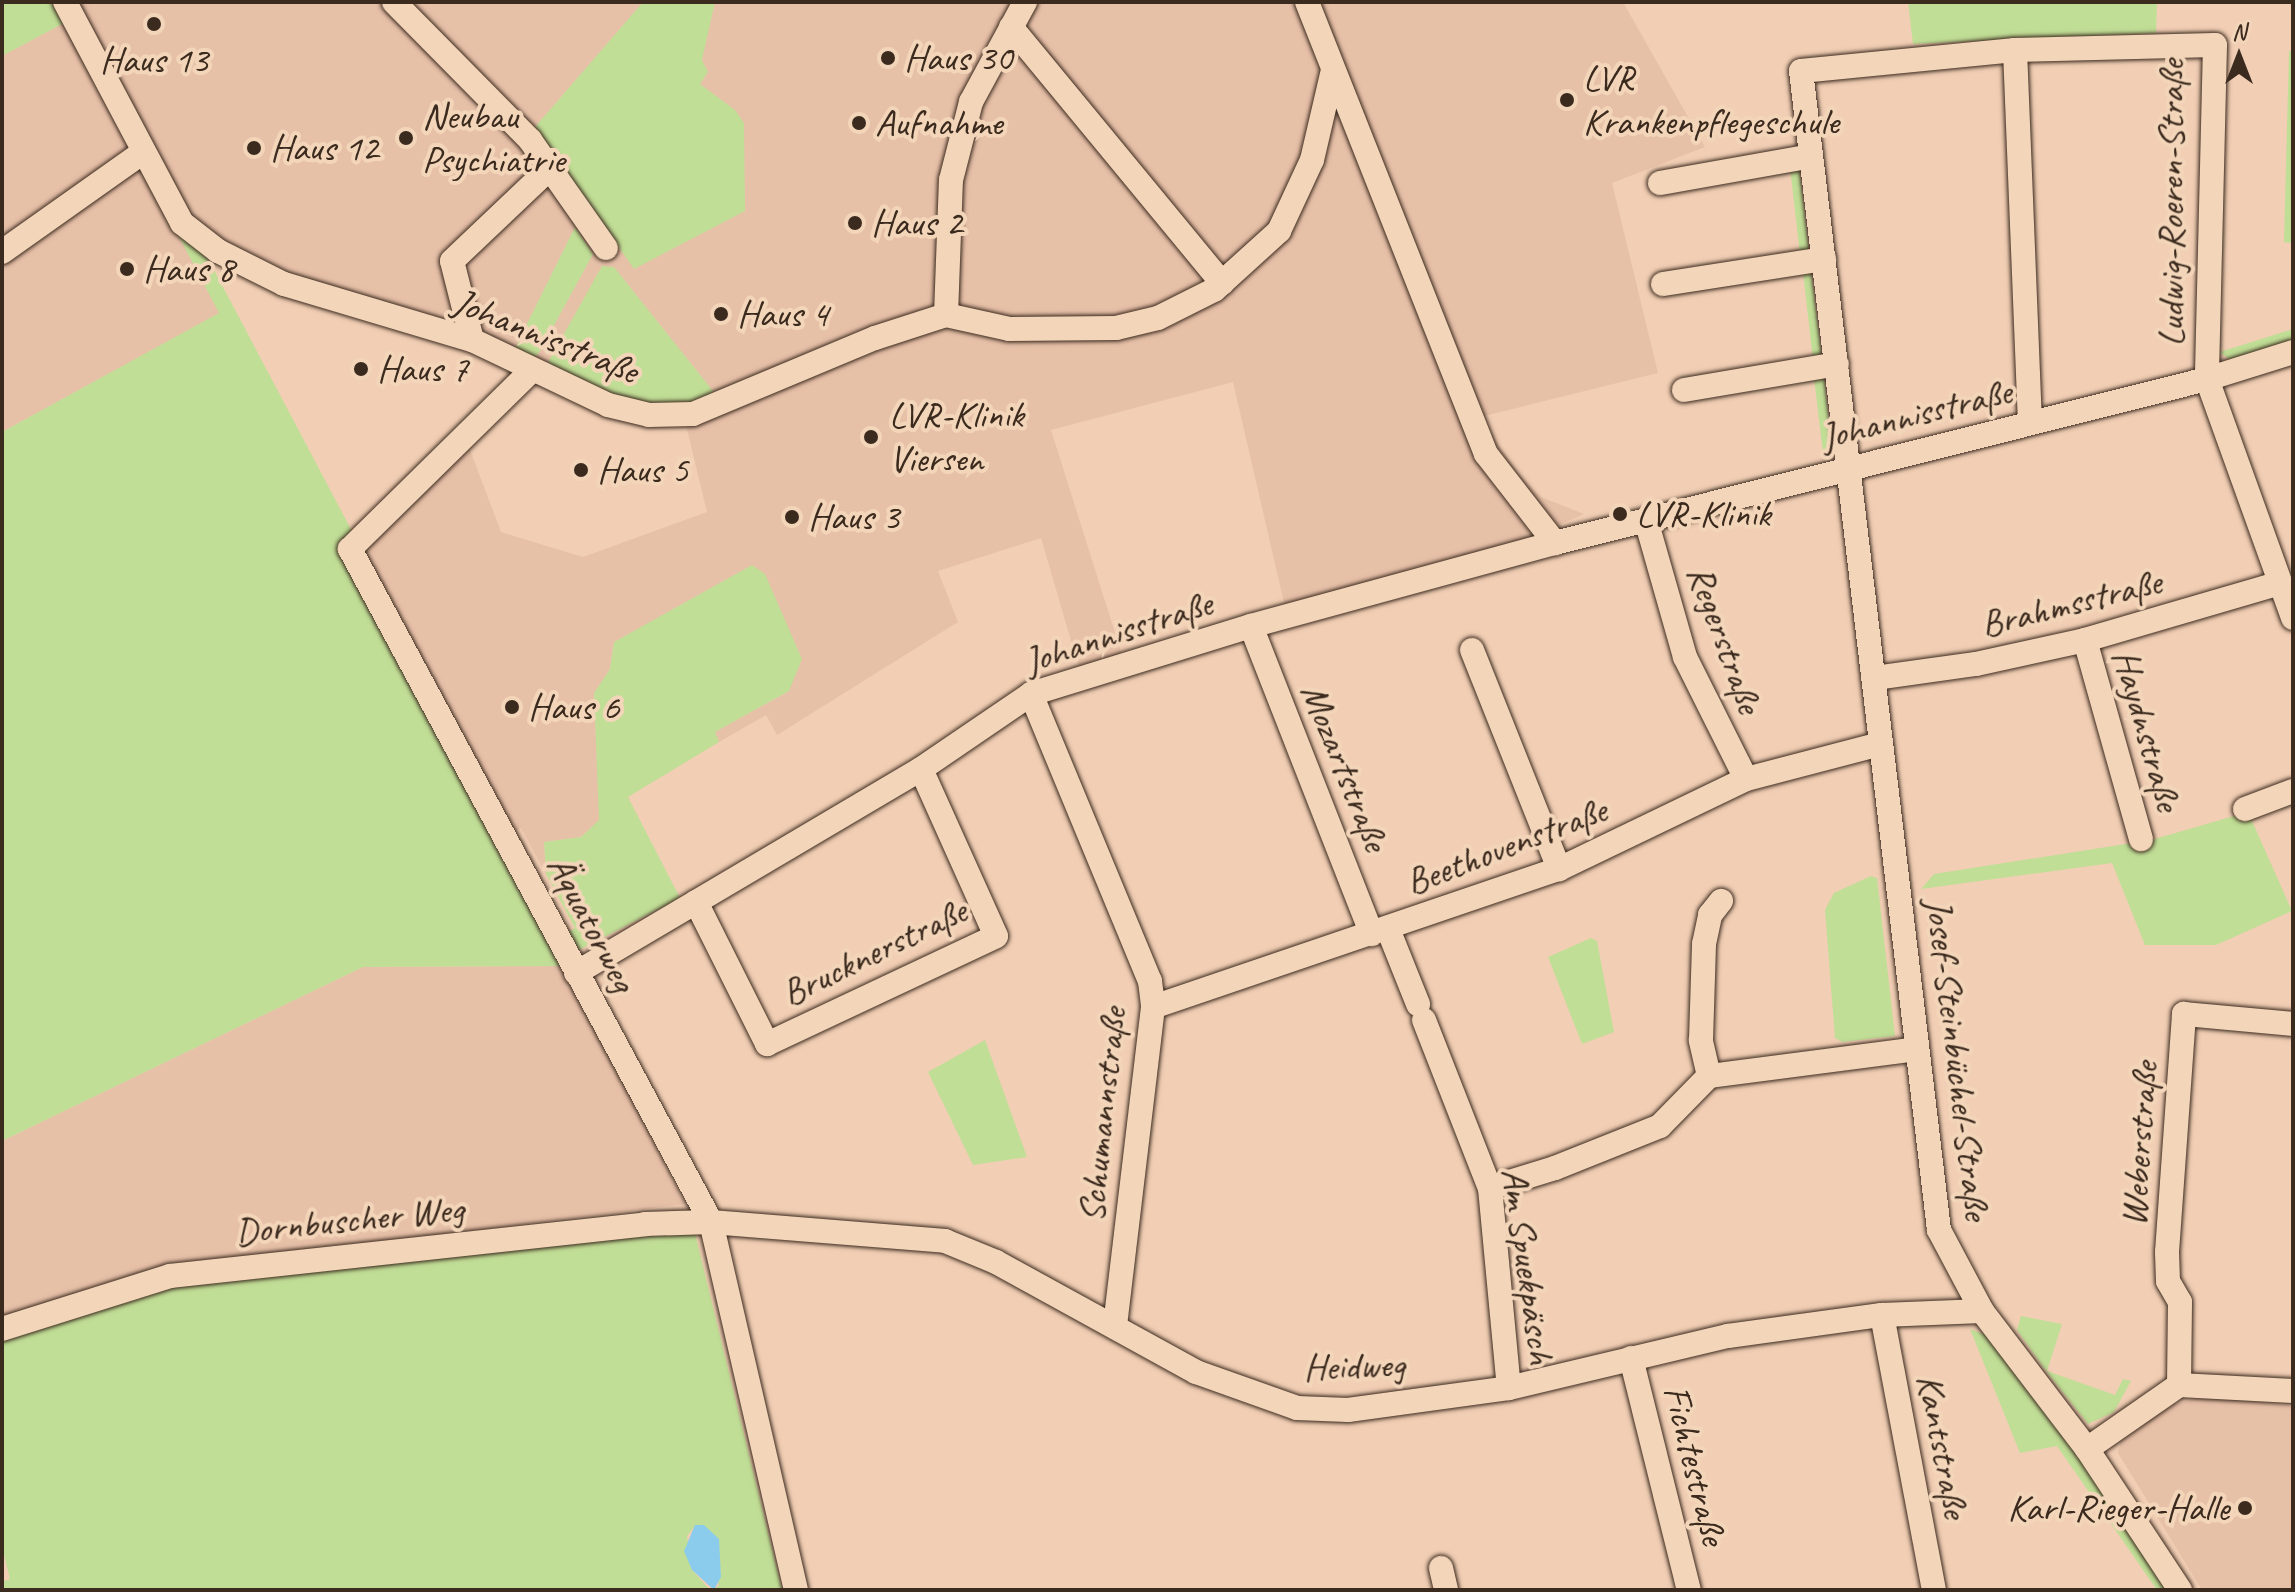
<!DOCTYPE html>
<meta charset="utf-8">
<style>
body{margin:0}
#map{position:relative;width:2295px;height:1592px;overflow:hidden;background:#f1ceb4;font-family:Caveat,sans-serif}
div>[style]{position:absolute}
.built>*{inset:0;background:#e7c0a8}
.green>*{inset:0;background:#c1de96}
.water>*{inset:0;background:#8bccec}
.roads{filter:drop-shadow(0 0 2px #3b2a1e) drop-shadow(0 0 2px #3b2a1e)}
.minor>*{height:24px;margin:-12px;padding:0 12px;transform-origin:12px;border-radius:12px;background:#f3d5b9}
.dots>*{width:22px;height:22px;translate:-50% -50%;box-sizing:border-box;border:4px solid #f3d5b9;border-radius:50%}
span{translate:-50% -50%;white-space:nowrap;text-align:center;line-height:1.15;-webkit-text-stroke:8px #f3d5b9;paint-order:stroke}
.poi-label{font-size:38px;color:#3b2a1e}
.left{translate:0 -50%;text-align:left}
.right{translate:-100% -50%;text-align:right}
.street-label{font-size:38px;color:#3b2a1e}
.frame{position:absolute;inset:0;border:4px solid #3b2a1e;pointer-events:none}
.north{position:absolute;left:2199px;top:16px;width:80px;height:80px;-webkit-text-stroke:6px #f3d5b9;paint-order:stroke;rotate:0deg;font-size:22px;font-weight:700;line-height:32px;text-align:center;color:#3b2a1e}
.north::after{content:'';display:block;margin:auto;width:28px;height:36px;background:#3b2a1e;clip-path:polygon(50% 0,100% 100%,50% 72%,0 100%)}
</style>
<div id="map">
<div class="built">
<div style="clip-path:polygon(55px 2px,1623px 2px,1705px 147px,1612px 183px,1658px 373px,1480px 417px,1518px 473px,1541px 497px,1584px 514px,1531px 537px,1285px 607px,1233px 382px,1051px 430px,1122px 655px,1079px 668px,1041px 538px,938px 571px,958px 622px,777px 735px,766px 715px,719px 742px,715px 732px,789px 691px,614px 642px,610px 669px,594px 694px,600px 820px,581px 837px,544px 842px,546px 874px,521px 828px,512px 833px,361px 547px,467px 442px,501px 532px,583px 557px,707px 512px,685px 421px,509px 380px,502px 362px,177px 231px,220px 313px,2px 432px,2px 56px,65px 22px)"></div>
<div style="clip-path:polygon(564px 966px,685px 1204px,169px 1268px,2px 1317px,2px 1141px,363px 967px)"></div>
<div style="clip-path:polygon(2208px 1396px,2293px 1406px,2293px 1590px,2202px 1590px,2118px 1453px,2121px 1440px,2163px 1407px)"></div>
</div>
<div class="green">
<div style="clip-path:polygon(2px 2px,55px 2px,66px 22px,2px 56px)"></div>
<div style="clip-path:polygon(643px 2px,715px 2px,702px 60px,708px 72px,700px 84px,735px 110px,744px 123px,745px 211px,634px 269px,535px 127px)"></div>
<div style="clip-path:polygon(1908px 2px,2157px 2px,2156px 33px,1913px 44px)"></div>
<div style="clip-path:polygon(2289px 51px,2293px 51px,2293px 243px,2284px 242px)"></div>
<div style="clip-path:polygon(1799px 165px,1809px 254px,1800px 255px,1790px 167px)"></div>
<div style="clip-path:polygon(575px 227px,593px 254px,540px 351px,533px 359px,513px 352px)"></div>
<div style="clip-path:polygon(175px 229px,204px 251px,354px 535px,564px 966px,363px 967px,2px 1141px,2px 432px,219px 313px)"></div>
<div style="clip-path:polygon(602px 266px,614px 267px,717px 396px,665px 410px,607px 397px,547px 364px)"></div>
<div style="clip-path:polygon(1811px 271px,1822px 359px,1813px 360px,1803px 272px)"></div>
<div style="clip-path:polygon(2293px 329px,2293px 343px,2233px 362px,2220px 352px)"></div>
<div style="clip-path:polygon(1824px 376px,1832px 450px,1823px 453px,1814px 378px)"></div>
<div style="clip-path:polygon(752px 565px,765px 574px,802px 659px,789px 691px,715px 732px,719px 742px,628px 797px,680px 898px,575px 952px,565px 934px,575px 928px,546px 874px,544px 842px,581px 837px,599px 820px,594px 693px,610px 669px,614px 642px)"></div>
<div style="clip-path:polygon(2248px 812px,2292px 911px,2216px 945px,2145px 945px,2112px 863px,1921px 889px,1934px 874px,2151px 840px)"></div>
<div style="clip-path:polygon(1871px 876px,1877px 878px,1895px 1036px,1842px 1042px,1835px 1038px,1825px 910px,1834px 893px)"></div>
<div style="clip-path:polygon(1591px 938px,1597px 941px,1614px 1032px,1582px 1044px,1548px 957px)"></div>
<div style="clip-path:polygon(985px 1040px,1027px 1157px,973px 1165px,928px 1072px)"></div>
<div style="clip-path:polygon(694px 1229px,782px 1590px,714px 1590px,719px 1585px,704px 1525px,695px 1526px,687px 1536px,692px 1570px,710px 1590px,2px 1590px,2px 1582px,10px 1579px,2px 1547px,2px 1339px,172px 1288px)"></div>
<div style="clip-path:polygon(2021px 1316px,2062px 1324px,2047px 1371px,2115px 1395px,2123px 1379px,2131px 1381px,2114px 1412px,2088px 1424px,2046px 1371px,2017px 1330px)"></div>
<div style="clip-path:polygon(1970px 1329px,1989px 1336px,2072px 1447px,2167px 1590px,2157px 1590px,2057px 1446px,2020px 1453px)"></div>
</div>
<div class="water">
<div style="clip-path:polygon(695px 1525px,704px 1525px,719px 1539px,721px 1577px,714px 1590px,692px 1570px,684px 1551px)"></div>
</div>
<div class="roads">
<div class="minor">
<div style="left:65px;top:2px;width:250px;rotate:62.1deg"></div>
<div style="left:182px;top:223px;width:46px;rotate:37.9deg"></div>
<div style="left:218px;top:251px;width:74px;rotate:26.6deg"></div>
<div style="left:284px;top:284px;width:196px;rotate:16.6deg"></div>
<div style="left:472px;top:340px;width:151px;rotate:25.5deg"></div>
<div style="left:608px;top:405px;width:42px;rotate:13.7deg"></div>
<div style="left:649px;top:415px;width:44px;rotate:-1.3deg"></div>
<div style="left:693px;top:414px;width:197px;rotate:-22.7deg"></div>
<div style="left:875px;top:338px;width:75px;rotate:-17.9deg"></div>
<div style="left:946px;top:315px;width:65px;rotate:12.5deg"></div>
<div style="left:1009px;top:329px;width:107px;rotate:-0.5deg"></div>
<div style="left:1116px;top:328px;width:43px;rotate:-13.4deg"></div>
<div style="left:1158px;top:318px;width:63px;rotate:-26.6deg"></div>
<div style="left:1214px;top:290px;width:88px;rotate:-42.2deg"></div>
<div style="left:1279px;top:231px;width:78px;rotate:-65.1deg"></div>
<div style="left:1312px;top:160px;width:92px;rotate:-76.9deg"></div>
<div style="left:394px;top:2px;width:194px;rotate:45.4deg"></div>
<div style="left:530px;top:140px;width:132px;rotate:54.9deg"></div>
<div style="left:1307px;top:2px;width:486px;rotate:68.4deg"></div>
<div style="left:1486px;top:454px;width:113px;rotate:52.2deg"></div>
<div style="left:1011px;top:27px;width:332px;rotate:50.5deg"></div>
<div style="left:2015px;top:50px;width:373px;rotate:87.7deg"></div>
<div style="left:1660px;top:183px;width:153px;rotate:-10.1deg"></div>
<div style="left:2px;top:252px;width:173px;rotate:-35.3deg"></div>
<div style="left:1663px;top:284px;width:163px;rotate:-8.8deg"></div>
<div style="left:946px;top:315px;width:135px;rotate:-87.9deg"></div>
<div style="left:951px;top:180px;width:81px;rotate:-75.6deg"></div>
<div style="left:971px;top:102px;width:114px;rotate:-61.6deg"></div>
<div style="left:472px;top:340px;width:81px;rotate:-104.2deg"></div>
<div style="left:452px;top:261px;width:134px;rotate:-43.5deg"></div>
<div style="left:531px;top:371px;width:254px;rotate:135.5deg"></div>
<div style="left:350px;top:549px;width:764px;rotate:61.79deg"></div>
<div style="left:711px;top:1222px;width:378px;rotate:77deg"></div>
<div style="left:1684px;top:390px;width:155px;rotate:-9.6deg"></div>
<div style="left:1646px;top:520px;width:142px;rotate:74.1deg"></div>
<div style="left:1685px;top:657px;width:136px;rotate:63.4deg"></div>
<div style="left:1251px;top:626px;width:331px;rotate:68.6deg"></div>
<div style="left:2085px;top:640px;width:207px;rotate:74.3deg"></div>
<div style="left:1472px;top:650px;width:236px;rotate:68.3deg"></div>
<div style="left:1875px;top:678px;width:102px;rotate:-7.9deg"></div>
<div style="left:1976px;top:664px;width:112px;rotate:-12.4deg"></div>
<div style="left:2085px;top:640px;width:203px;rotate:-16.3deg"></div>
<div style="left:1031px;top:694px;width:311px;rotate:67.5deg"></div>
<div style="left:1150px;top:981px;width:26px;rotate:83deg"></div>
<div style="left:1153px;top:1007px;width:322px;rotate:96.8deg"></div>
<div style="left:2245px;top:809px;width:51px;rotate:-20.6deg"></div>
<div style="left:696px;top:902px;width:159px;rotate:63.4deg"></div>
<div style="left:767px;top:1044px;width:253px;rotate:-25.2deg"></div>
<div style="left:996px;top:936px;width:183px;rotate:-114.2deg"></div>
<div style="left:1388px;top:929px;width:81px;rotate:68.2deg"></div>
<div style="left:576px;top:973px;width:401px;rotate:-30.6deg"></div>
<div style="left:921px;top:769px;width:133px;rotate:-34.3deg"></div>
<div style="left:1031px;top:694px;width:230px;rotate:-17.2deg"></div>
<div style="left:1251px;top:626px;width:315px;rotate:-15.3deg"></div>
<div style="left:1555px;top:543px;width:672px;rotate:-14.12deg"></div>
<div style="left:2207px;top:379px;width:90px;rotate:-17.4deg"></div>
<div style="left:1153px;top:1007px;width:429px;rotate:-18.8deg"></div>
<div style="left:1559px;top:869px;width:208px;rotate:-25.7deg"></div>
<div style="left:1746px;top:779px;width:138px;rotate:-14.6deg"></div>
<div style="left:1424px;top:1020px;width:180px;rotate:68.6deg"></div>
<div style="left:1490px;top:1188px;width:201px;rotate:84.6deg"></div>
<div style="left:1709px;top:1076px;width:37px;rotate:-103deg"></div>
<div style="left:1701px;top:1040px;width:96px;rotate:-88.2deg"></div>
<div style="left:1704px;top:944px;width:30px;rotate:-78deg"></div>
<div style="left:1710px;top:915px;width:18px;rotate:-52deg"></div>
<div style="left:1490px;top:1188px;width:68px;rotate:-17.1deg"></div>
<div style="left:1555px;top:1168px;width:113px;rotate:-21.8deg"></div>
<div style="left:1660px;top:1126px;width:70px;rotate:-45.6deg"></div>
<div style="left:1709px;top:1076px;width:209px;rotate:-7.4deg"></div>
<div style="left:1882px;top:1315px;width:280px;rotate:79.3deg"></div>
<div style="left:2px;top:1329px;width:176px;rotate:-17.5deg"></div>
<div style="left:170px;top:1276px;width:478px;rotate:-6.2deg"></div>
<div style="left:645px;top:1224px;width:66px;rotate:-1.7deg"></div>
<div style="left:711px;top:1222px;width:235px;rotate:4.6deg"></div>
<div style="left:945px;top:1241px;width:55px;rotate:22.4deg"></div>
<div style="left:996px;top:1262px;width:228px;rotate:28.8deg"></div>
<div style="left:1196px;top:1372px;width:107px;rotate:19.6deg"></div>
<div style="left:1297px;top:1408px;width:51px;rotate:2.2deg"></div>
<div style="left:1348px;top:1410px;width:162px;rotate:-7.8deg"></div>
<div style="left:1509px;top:1388px;width:225px;rotate:-13.4deg"></div>
<div style="left:1728px;top:1336px;width:155px;rotate:-7.8deg"></div>
<div style="left:1882px;top:1315px;width:100px;rotate:-2.3deg"></div>
<div style="left:1631px;top:1358px;width:239px;rotate:76deg"></div>
<div style="left:2179px;top:1385px;width:83px;rotate:-89.3deg"></div>
<div style="left:2180px;top:1302px;width:24px;rotate:-120deg"></div>
<div style="left:2168px;top:1281px;width:29px;rotate:-92deg"></div>
<div style="left:2167px;top:1252px;width:239px;rotate:-85.9deg"></div>
<div style="left:2184px;top:1014px;width:109px;rotate:5.2deg"></div>
<div style="left:2087px;top:1449px;width:112px;rotate:-34.8deg"></div>
<div style="left:2179px;top:1385px;width:114px;rotate:3deg"></div>
<div style="left:1441px;top:1568px;width:23px;rotate:77deg"></div>
<div style="left:2180px;top:1590px;width:169px;rotate:-123.4deg"></div>
<div style="left:2087px;top:1449px;width:173px;rotate:-127.3deg"></div>
<div style="left:1982px;top:1311px;width:92px;rotate:-118deg"></div>
<div style="left:1939px;top:1230px;width:1167px;rotate:-96.79deg"></div>
<div style="left:1801px;top:71px;width:215px;rotate:-5.6deg"></div>
<div style="left:2015px;top:50px;width:200px;rotate:-1.4deg"></div>
<div style="left:2215px;top:45px;width:334px;rotate:91.4deg"></div>
<div style="left:2207px;top:379px;width:254px;rotate:70.2deg"></div>
</div>
</div>
<div class="dots">
<div style="left:154px;top:24px;background:#3b2a1e"></div>
<div style="left:888px;top:58px;background:#3b2a1e"></div>
<div style="left:1567px;top:100px;background:#3b2a1e"></div>
<div style="left:859px;top:123px;background:#3b2a1e"></div>
<div style="left:406px;top:138px;background:#3b2a1e"></div>
<div style="left:254px;top:148px;background:#3b2a1e"></div>
<div style="left:855px;top:223px;background:#3b2a1e"></div>
<div style="left:127px;top:269px;background:#3b2a1e"></div>
<div style="left:721px;top:314px;background:#3b2a1e"></div>
<div style="left:361px;top:369px;background:#3b2a1e"></div>
<div style="left:871px;top:437px;background:#3b2a1e"></div>
<div style="left:581px;top:470px;background:#3b2a1e"></div>
<div style="left:1620px;top:514px;background:#3b2a1e"></div>
<div style="left:792px;top:517px;background:#3b2a1e"></div>
<div style="left:512px;top:707px;background:#3b2a1e"></div>
<div style="left:2245px;top:1508px;background:#3b2a1e"></div>
</div>
<div class="poi-label">
<span class="left" style="left:904px;top:58px">Haus 30</span>
<span style="left:154px;top:60px">Haus 13</span>
<span class="left" style="left:1583px;top:100px">LVR<br>Krankenpflegeschule</span>
<span class="left" style="left:422px;top:138px">Neubau<br>Psychiatrie</span>
<span class="left" style="left:875px;top:123px">Aufnahme</span>
<span class="left" style="left:270px;top:148px">Haus 12</span>
<span class="left" style="left:871px;top:223px">Haus 2</span>
<span class="left" style="left:143px;top:269px">Haus 8</span>
<span class="left" style="left:737px;top:314px">Haus 4</span>
<span class="left" style="left:377px;top:369px">Haus 7</span>
<span class="left" style="left:889px;top:437px">LVR-Klinik<br>Viersen</span>
<span class="left" style="left:597px;top:470px">Haus 5</span>
<span class="left" style="left:1636px;top:514px">LVR-Klinik</span>
<span class="left" style="left:808px;top:517px">Haus 3</span>
<span class="left" style="left:528px;top:707px">Haus 6</span>
<span class="right" style="left:2229px;top:1508px">Karl-Rieger-Halle</span>
</div>
<div class="street-label">
<span style="left:2171px;top:203px;rotate:-90deg">Ludwig-Roeren-Straße</span>
<span style="left:546px;top:336px;rotate:22deg">Johannisstraße</span>
<span style="left:1916px;top:414px;rotate:-14deg">Johannisstraße</span>
<span style="left:2071px;top:603px;rotate:-14deg">Brahmsstraße</span>
<span style="left:1118px;top:632px;rotate:-18deg">Johannisstraße</span>
<span style="left:1725px;top:639px;rotate:70deg">Regerstraße</span>
<span style="left:2147px;top:730px;rotate:74deg">Haydnstraße</span>
<span style="left:1345px;top:767px;rotate:68deg">Mozartstraße</span>
<span style="left:1506px;top:846px;rotate:-21deg">Beethovenstraße</span>
<span style="left:592px;top:923px;rotate:62deg">Äquatorweg</span>
<span style="left:874px;top:952px;rotate:-26deg">Brucknerstraße</span>
<span style="left:1958px;top:1059px;rotate:83deg">Josef-Steinbüchel-Straße</span>
<span style="left:1102px;top:1115px;rotate:-84deg">Schumannstraße</span>
<span style="left:2139px;top:1144px;rotate:-86deg">Weberstraße</span>
<span style="left:349px;top:1220px;rotate:-6deg">Dornbuscher Weg</span>
<span style="left:1528px;top:1266px;rotate:82deg">Am Spuekpäsch</span>
<span style="left:1354px;top:1366px;rotate:-2deg">Heidweg</span>
<span style="left:1943px;top:1446px;rotate:79deg">Kantstraße</span>
<span style="left:1695px;top:1465px;rotate:76deg">Fichtestraße</span>
</div>
<div class="frame"></div>
<div class="north">N</div>
</div>
